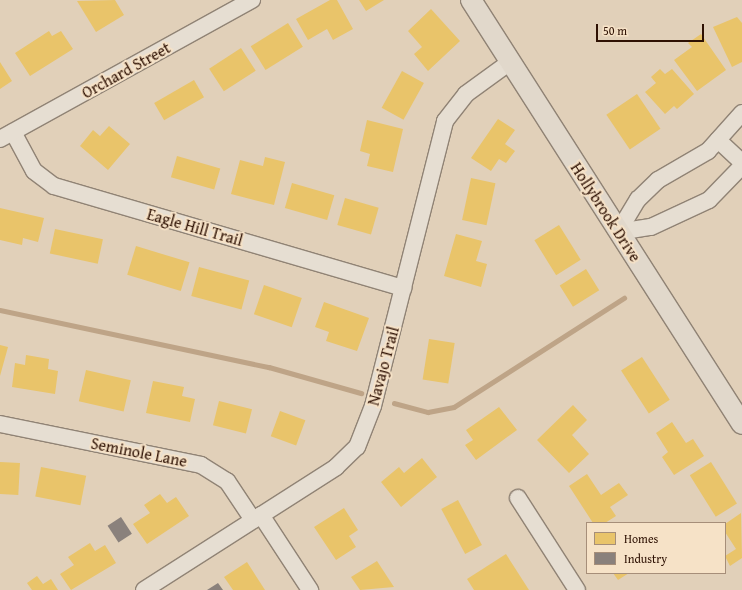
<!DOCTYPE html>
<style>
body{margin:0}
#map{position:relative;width:742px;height:590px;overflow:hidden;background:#e1d0b9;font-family:"Gentium Book Plus",serif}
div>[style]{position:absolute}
.homes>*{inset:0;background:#e9c46a;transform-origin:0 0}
.industry>*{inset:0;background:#8a817c;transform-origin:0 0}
.stream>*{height:4.5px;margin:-2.25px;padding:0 2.25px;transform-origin:2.25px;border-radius:2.25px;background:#bea487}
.roads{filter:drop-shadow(1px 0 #908375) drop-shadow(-1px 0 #908375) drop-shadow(0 1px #908375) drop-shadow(0 -1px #908375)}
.minor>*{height:16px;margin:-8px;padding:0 8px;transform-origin:8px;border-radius:8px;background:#e6ded2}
.major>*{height:20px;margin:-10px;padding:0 10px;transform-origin:10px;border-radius:10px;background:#e1d8cb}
span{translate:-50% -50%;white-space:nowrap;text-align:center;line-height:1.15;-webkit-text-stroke:4px #f6e2c7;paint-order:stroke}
.street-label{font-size:16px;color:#2e1103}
.legend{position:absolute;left:586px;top:522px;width:140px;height:52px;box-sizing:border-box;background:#f6e2c7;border:1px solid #a68e79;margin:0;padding:5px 7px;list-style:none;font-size:12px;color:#2e1103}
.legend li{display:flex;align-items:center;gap:8px;height:20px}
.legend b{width:20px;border:1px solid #a68e79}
.scale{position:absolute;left:596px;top:24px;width:108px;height:18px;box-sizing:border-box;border:2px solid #2e1103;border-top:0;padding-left:5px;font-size:12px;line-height:14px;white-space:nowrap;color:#2e1103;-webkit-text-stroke:3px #f6e2c7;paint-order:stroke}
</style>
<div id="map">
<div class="homes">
<div style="clip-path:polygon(115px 0,124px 15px,96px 32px,77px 1px)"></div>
<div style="clip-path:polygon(330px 0,337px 0,353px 29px,333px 40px,327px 29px,308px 40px,296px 19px)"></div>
<div style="clip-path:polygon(359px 0,384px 0,366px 11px)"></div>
<div style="clip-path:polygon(431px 9px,460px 41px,428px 71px,414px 54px,422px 47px,408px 31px)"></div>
<div style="clip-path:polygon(737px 17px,742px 23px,742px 62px,732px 67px,713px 27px)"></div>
<div style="left:288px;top:23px;width:28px;height:44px;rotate:58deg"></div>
<div style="clip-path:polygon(49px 31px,52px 36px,61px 31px,73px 49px,30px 76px,15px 53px)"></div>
<div style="clip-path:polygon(701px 34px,726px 70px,697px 91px,674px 60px,692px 47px,688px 43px)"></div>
<div style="left:241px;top:48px;width:27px;height:38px;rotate:57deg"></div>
<div style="clip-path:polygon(0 62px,12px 81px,0 89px)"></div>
<div style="clip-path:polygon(660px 69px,665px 74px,672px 69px,694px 94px,677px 109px,674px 106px,665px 114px,645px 92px,656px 83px,651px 77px)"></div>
<div style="left:402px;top:71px;width:25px;height:42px;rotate:29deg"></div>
<div style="left:194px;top:80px;width:20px;height:46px;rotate:60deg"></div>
<div style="left:637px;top:94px;width:42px;height:37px;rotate:56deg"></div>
<div style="clip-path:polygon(498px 119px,515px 130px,505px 144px,515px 151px,506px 163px,499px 159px,491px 171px,471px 158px)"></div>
<div style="clip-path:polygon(367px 120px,403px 129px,393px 172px,367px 166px,370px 154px,360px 151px)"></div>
<div style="clip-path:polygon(109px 126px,130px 144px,108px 170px,80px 146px,93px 130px,100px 136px)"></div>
<div style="left:177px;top:156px;width:45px;height:22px;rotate:16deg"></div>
<div style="clip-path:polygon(265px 157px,285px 162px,274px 205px,231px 194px,240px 160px,263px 166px)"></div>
<div style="left:471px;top:178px;width:25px;height:43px;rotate:12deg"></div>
<div style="left:292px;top:183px;width:44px;height:26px;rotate:16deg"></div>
<div style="left:345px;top:198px;width:35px;height:28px;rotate:16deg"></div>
<div style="clip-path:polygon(0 208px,44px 218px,38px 242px,23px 238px,22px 245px,0 240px)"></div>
<div style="left:559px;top:225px;width:41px;height:29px;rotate:58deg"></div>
<div style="left:55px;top:229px;width:49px;height:25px;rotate:12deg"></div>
<div style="clip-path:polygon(456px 234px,482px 241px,476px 261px,487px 264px,481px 287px,444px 276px)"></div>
<div style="left:136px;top:246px;width:56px;height:30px;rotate:17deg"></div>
<div style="left:199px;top:267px;width:52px;height:30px;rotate:15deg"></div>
<div style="left:586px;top:269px;width:25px;height:31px;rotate:58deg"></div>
<div style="left:264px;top:285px;width:40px;height:31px;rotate:19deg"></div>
<div style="clip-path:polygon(324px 302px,369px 318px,357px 351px,326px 341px,329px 332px,315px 327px)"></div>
<div style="left:429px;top:339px;width:26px;height:41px;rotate:9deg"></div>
<div style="clip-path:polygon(0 345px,8px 347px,0 376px)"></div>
<div style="clip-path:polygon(26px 355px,49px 359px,48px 369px,58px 371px,55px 394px,12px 387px,15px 363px,25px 365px)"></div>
<div style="left:642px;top:357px;width:51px;height:25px;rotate:57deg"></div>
<div style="left:86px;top:370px;width:46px;height:32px;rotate:13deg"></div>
<div style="clip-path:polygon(153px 381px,184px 387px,182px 396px,195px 399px,190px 422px,146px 413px)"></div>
<div style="left:219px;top:401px;width:34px;height:25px;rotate:14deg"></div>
<div style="clip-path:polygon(573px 405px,587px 420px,572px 435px,589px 454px,569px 473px,537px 440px)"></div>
<div style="clip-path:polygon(499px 407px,517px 430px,476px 460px,465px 445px,473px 440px,466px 430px)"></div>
<div style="left:280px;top:411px;width:27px;height:27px;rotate:20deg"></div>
<div style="clip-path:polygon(672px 422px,686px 443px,693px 439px,704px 456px,674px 475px,662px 457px,668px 452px,656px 433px)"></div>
<div style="clip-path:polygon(422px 458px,437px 477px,401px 507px,381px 482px,399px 467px,404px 473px)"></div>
<div style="left:0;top:462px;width:20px;height:32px;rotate:3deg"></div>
<div style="left:711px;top:462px;width:49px;height:25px;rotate:58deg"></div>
<div style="left:41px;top:467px;width:46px;height:30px;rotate:11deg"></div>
<div style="clip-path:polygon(587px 474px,601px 495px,619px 483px,628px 495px,610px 507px,616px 516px,605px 523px,593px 523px,569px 486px)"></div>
<div style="clip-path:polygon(160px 494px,167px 503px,176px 497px,189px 516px,147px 544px,133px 524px,150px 513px,144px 505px)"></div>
<div style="left:458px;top:500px;width:51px;height:19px;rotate:62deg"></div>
<div style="clip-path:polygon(344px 508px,358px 530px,349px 536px,356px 547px,336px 560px,314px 527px)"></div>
<div style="clip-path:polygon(741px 513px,742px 558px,730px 566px,725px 556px,736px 549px,725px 532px,725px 524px)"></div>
<div style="clip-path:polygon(90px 543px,95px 551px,105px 545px,116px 563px,71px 590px,60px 574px,74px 565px,68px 557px)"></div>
<div style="clip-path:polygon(506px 554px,529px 590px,474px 590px,467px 579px)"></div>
<div style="clip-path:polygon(377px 561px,394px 587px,360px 590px,351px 577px)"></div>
<div style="clip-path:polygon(247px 562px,265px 590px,233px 590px,224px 577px)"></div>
<div style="clip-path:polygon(613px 573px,629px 573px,618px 580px)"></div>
<div style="clip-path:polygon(37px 576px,43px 584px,51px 579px,58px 590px,32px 590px,27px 583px)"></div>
</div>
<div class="industry">
<div style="left:121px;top:517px;width:20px;height:16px;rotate:57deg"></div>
<div style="clip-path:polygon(218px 583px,223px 590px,207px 590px)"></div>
</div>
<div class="stream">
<div style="left:0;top:310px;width:275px;rotate:12deg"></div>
<div style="left:269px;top:367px;width:96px;rotate:15.8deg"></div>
<div style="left:394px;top:403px;width:35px;rotate:15deg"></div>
<div style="left:428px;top:412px;width:26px;rotate:-11deg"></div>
<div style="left:454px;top:407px;width:202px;rotate:-32.7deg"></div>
</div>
<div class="roads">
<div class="minor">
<div style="left:742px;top:113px;width:51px;rotate:131.8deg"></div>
<div style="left:708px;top:151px;width:58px;rotate:149.9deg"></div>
<div style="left:658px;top:180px;width:28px;rotate:136deg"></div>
<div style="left:638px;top:199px;width:39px;rotate:121deg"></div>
<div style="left:618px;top:232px;width:33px;rotate:-9deg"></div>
<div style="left:651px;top:227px;width:64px;rotate:-25deg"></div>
<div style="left:709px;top:200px;width:47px;rotate:-45.9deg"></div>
<div style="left:13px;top:132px;width:44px;rotate:61.7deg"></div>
<div style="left:34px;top:171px;width:25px;rotate:37deg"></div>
<div style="left:54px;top:186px;width:364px;rotate:16.3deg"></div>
<div style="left:0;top:139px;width:288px;rotate:-28.9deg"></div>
<div style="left:718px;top:140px;width:33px;rotate:43deg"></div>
<div style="left:0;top:424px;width:205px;rotate:11.5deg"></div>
<div style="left:201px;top:465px;width:31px;rotate:32deg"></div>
<div style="left:227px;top:481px;width:47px;rotate:56.3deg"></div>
<div style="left:518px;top:498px;width:109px;rotate:57.3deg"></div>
<div style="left:261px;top:515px;width:90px;rotate:56.8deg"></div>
<div style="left:144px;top:590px;width:228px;rotate:-32.6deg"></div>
<div style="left:336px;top:467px;width:29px;rotate:-44deg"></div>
<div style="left:357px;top:447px;width:44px;rotate:-68.7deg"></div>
<div style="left:373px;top:406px;width:294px;rotate:-75.8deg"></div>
<div style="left:445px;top:121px;width:34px;rotate:-52deg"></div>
<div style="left:466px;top:94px;width:54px;rotate:-36deg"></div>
</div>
<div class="major">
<div style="left:471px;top:0;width:503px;rotate:57.42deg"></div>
</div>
</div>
<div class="street-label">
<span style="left:126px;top:70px;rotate:-29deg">Orchard Street</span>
<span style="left:606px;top:212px;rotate:57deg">Hollybrook Drive</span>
<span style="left:195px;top:227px;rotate:16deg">Eagle Hill Trail</span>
<span style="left:383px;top:366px;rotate:-75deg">Navajo Trail</span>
<span style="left:139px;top:452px;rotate:11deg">Seminole Lane</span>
</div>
<ul class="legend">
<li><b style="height:11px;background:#e9c46a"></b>Homes</li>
<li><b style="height:11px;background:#8a817c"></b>Industry</li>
</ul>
<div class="scale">50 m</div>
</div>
